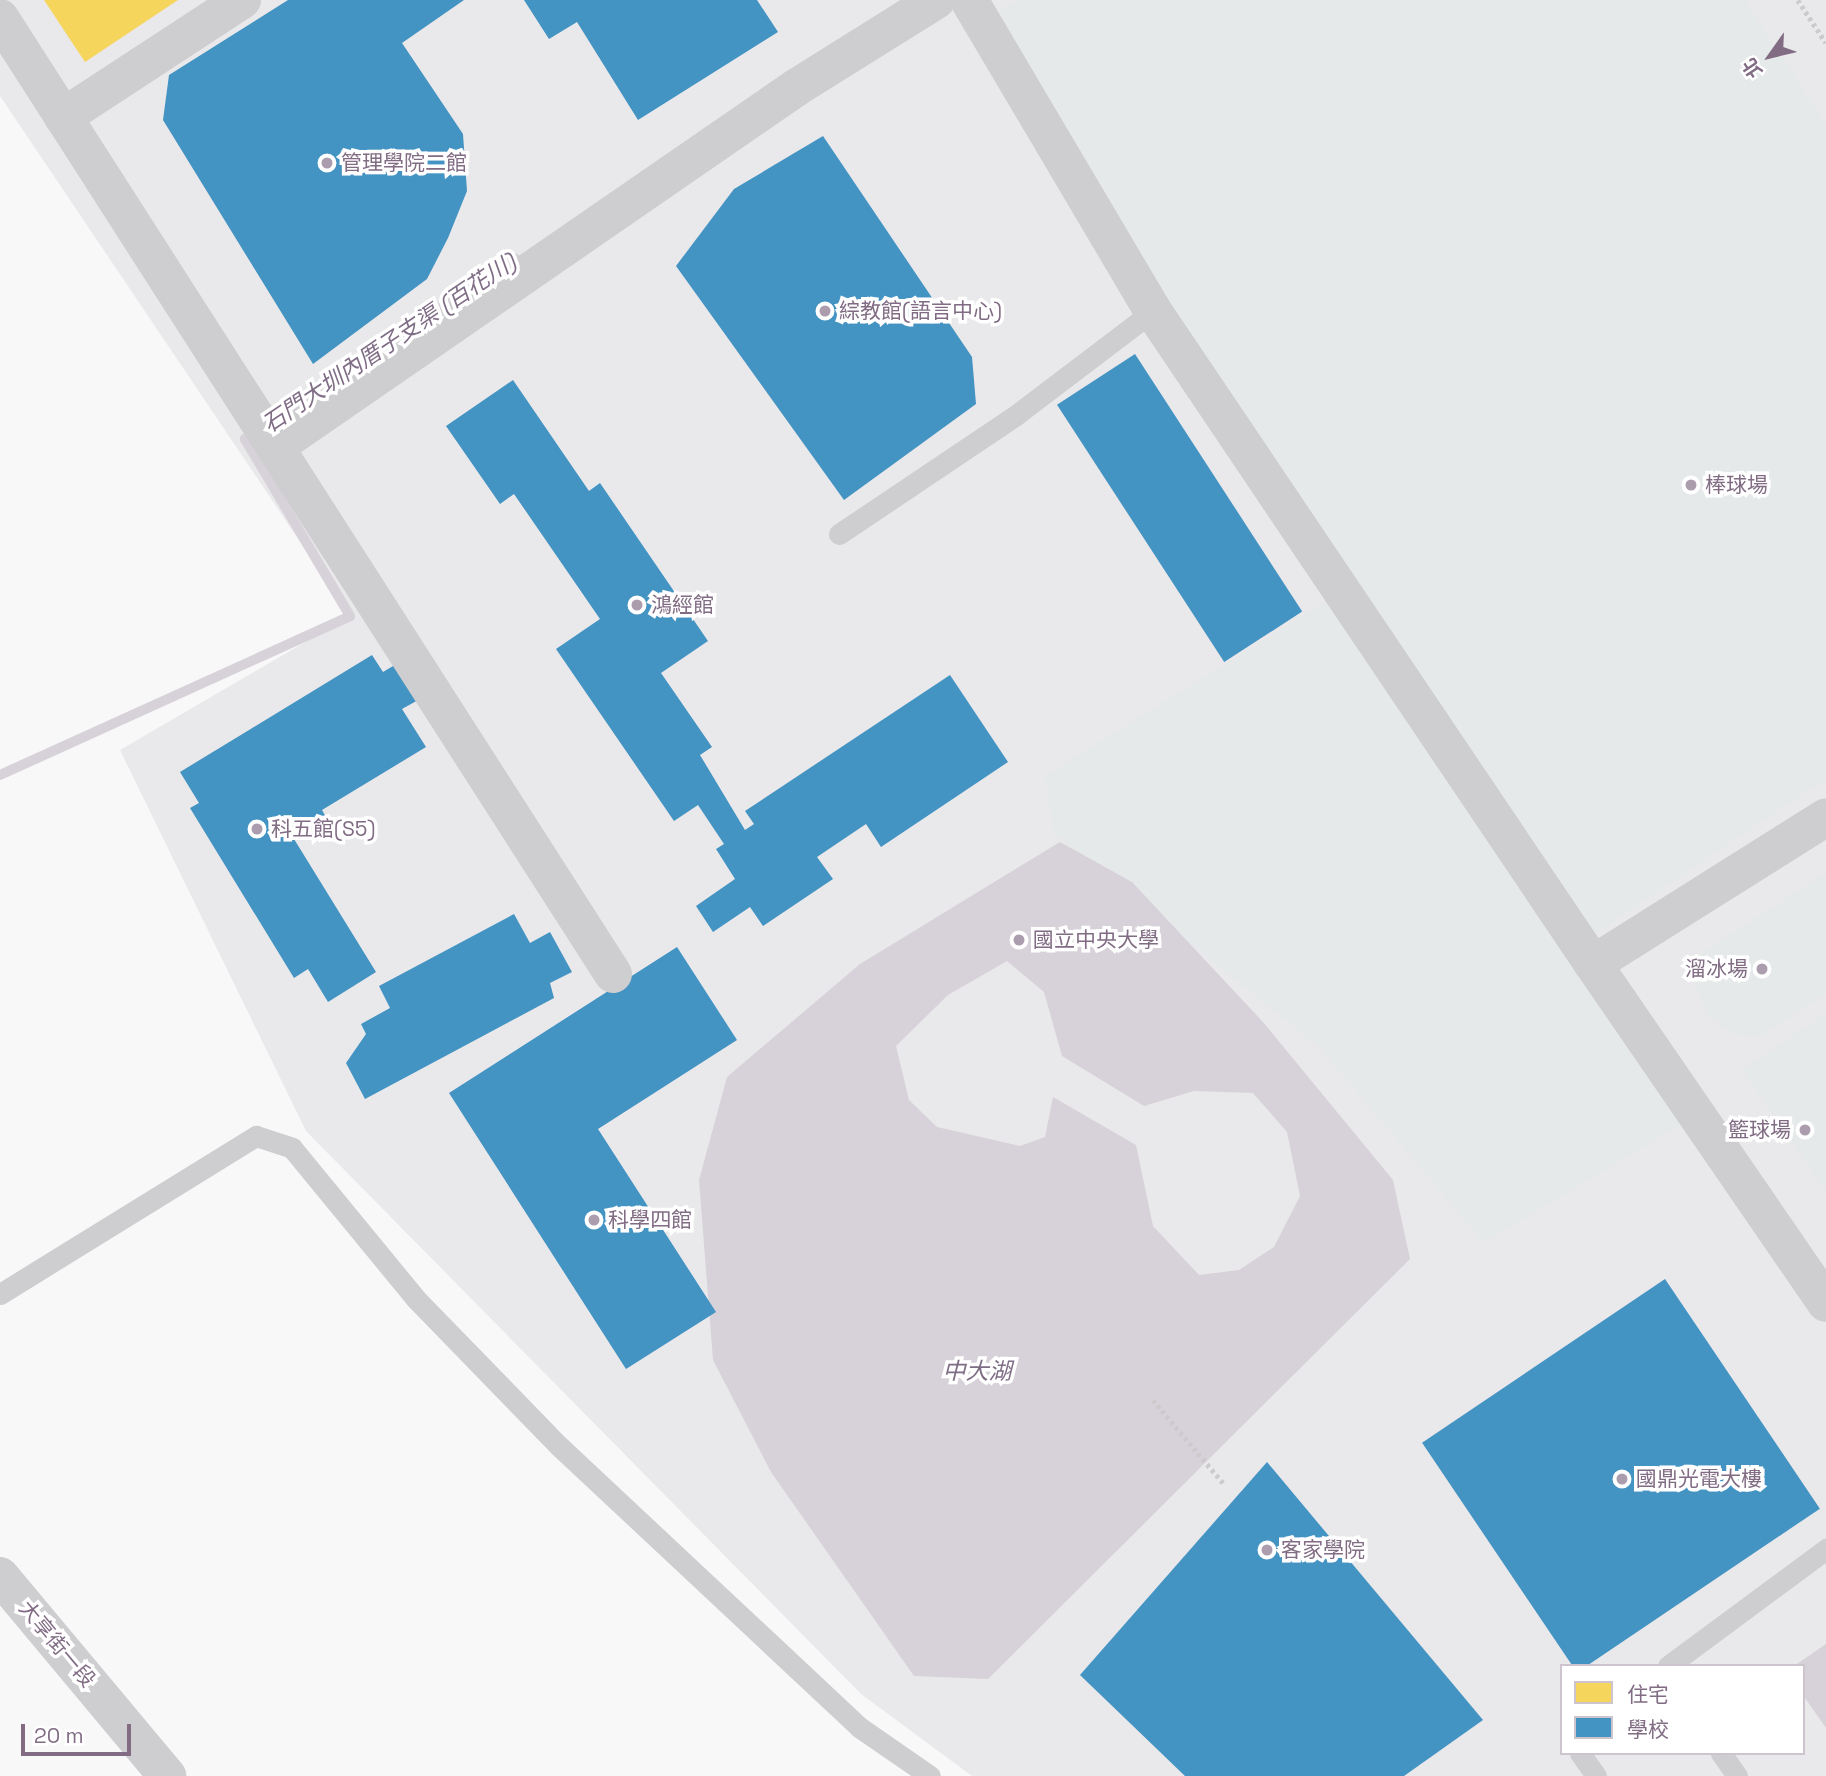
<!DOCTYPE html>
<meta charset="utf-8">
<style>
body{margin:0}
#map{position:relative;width:1826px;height:1776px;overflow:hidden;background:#f8f8f8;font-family:"Space Grotesk","Noto Sans TC",sans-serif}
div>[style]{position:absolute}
.built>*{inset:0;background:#e9e8ea}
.green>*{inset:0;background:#e6e9e9}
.water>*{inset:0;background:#d7d2d9}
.homes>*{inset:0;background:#f6d55c}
.schools>*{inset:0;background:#4393c3;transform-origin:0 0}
.stream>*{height:10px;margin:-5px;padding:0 5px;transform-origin:5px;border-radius:5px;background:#d7d2d9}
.path>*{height:4.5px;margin-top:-2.25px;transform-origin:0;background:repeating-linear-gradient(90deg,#cccacc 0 3.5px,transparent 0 7px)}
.lane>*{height:21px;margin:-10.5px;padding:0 10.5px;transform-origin:10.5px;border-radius:10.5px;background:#cecdcf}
.street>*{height:38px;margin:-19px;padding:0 19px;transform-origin:19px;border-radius:19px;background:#cecdcf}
.dots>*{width:19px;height:19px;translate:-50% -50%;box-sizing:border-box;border:4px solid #fff;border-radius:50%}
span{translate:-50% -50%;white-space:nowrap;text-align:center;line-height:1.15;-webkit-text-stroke:7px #fff;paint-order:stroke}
.poi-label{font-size:21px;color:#816c84}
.left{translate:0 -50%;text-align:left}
.right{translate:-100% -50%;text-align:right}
.street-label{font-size:21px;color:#816c84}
.water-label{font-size:23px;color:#7f6d86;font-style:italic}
.legend{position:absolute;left:1560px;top:1664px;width:245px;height:91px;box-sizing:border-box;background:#fff;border:2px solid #cdc4ce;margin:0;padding:9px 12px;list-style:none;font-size:21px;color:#816c84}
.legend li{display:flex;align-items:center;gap:14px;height:35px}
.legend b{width:35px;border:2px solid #cdc4ce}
.north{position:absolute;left:1735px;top:21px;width:70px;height:70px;-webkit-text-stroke:5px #fff;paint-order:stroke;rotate:236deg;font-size:19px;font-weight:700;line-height:28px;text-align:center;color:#816c84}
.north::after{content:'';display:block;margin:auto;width:24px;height:32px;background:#816c84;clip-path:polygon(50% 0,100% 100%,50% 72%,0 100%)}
.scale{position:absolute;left:21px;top:1724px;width:110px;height:32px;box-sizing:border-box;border:4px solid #816c84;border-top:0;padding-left:9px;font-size:21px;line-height:24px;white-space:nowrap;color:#816c84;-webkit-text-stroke:5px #fff;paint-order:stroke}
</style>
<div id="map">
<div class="built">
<div style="clip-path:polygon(evenodd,0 0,1826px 0,1826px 1776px,972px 1776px,861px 1694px,306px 1131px,120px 750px,350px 616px,0 96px,0 0,1562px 1666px,1803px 1666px,1803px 1753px,1562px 1753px,1562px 1666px)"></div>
</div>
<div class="green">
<div style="clip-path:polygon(1017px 0,1745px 0,1826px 124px,1826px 779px,1585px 940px,977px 26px)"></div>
<div style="clip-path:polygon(1342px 591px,1697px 1115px,1484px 1243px,1320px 1048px,1054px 833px,1045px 776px)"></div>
<div style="clip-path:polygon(1826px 873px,1826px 994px,1759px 1037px,1731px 1034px,1705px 1011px,1695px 985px,1700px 954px)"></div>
<div style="clip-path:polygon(1826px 1013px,1826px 1191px,1742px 1070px)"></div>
</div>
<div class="water">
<div style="clip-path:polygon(evenodd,1060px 842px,1132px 882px,1263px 1022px,1393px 1180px,1410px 1259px,988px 1679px,914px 1676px,771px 1472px,713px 1360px,699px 1180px,727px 1077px,860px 964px,1060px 842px,1007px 961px,1044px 992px,1062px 1056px,1144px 1106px,1194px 1091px,1253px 1093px,1287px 1132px,1300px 1196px,1274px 1247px,1239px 1270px,1199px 1275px,1153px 1226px,1136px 1145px,1053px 1097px,1045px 1137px,1020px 1146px,937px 1127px,909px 1100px,896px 1046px,948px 995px,1007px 961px)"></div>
<div style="clip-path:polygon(1826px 1644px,1826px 1728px,1803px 1695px,1803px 1666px,1794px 1666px)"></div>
</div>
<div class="homes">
<div style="clip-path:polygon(44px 0,178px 0,85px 62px)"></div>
</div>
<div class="schools">
<div style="clip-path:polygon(288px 0,464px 0,402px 43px,463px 134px,467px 191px,448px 238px,427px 279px,313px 364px,163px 120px,169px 75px)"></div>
<div style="clip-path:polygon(524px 0,757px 0,778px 32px,638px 120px,577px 22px,549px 39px)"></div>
<div style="clip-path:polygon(823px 136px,972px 357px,976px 404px,844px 500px,676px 266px,734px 189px)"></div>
<div style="left:1135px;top:354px;width:307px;height:93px;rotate:57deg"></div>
<div style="clip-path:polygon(513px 380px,589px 491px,600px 483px,708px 641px,661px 673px,712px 747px,700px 755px,745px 830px,754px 824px,745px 811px,950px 675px,1008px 762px,881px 847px,866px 824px,817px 857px,833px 879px,763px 926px,750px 907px,713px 932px,696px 906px,735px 879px,716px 849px,724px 844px,698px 805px,674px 821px,556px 649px,600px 619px,514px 494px,500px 504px,446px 426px)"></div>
<div style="clip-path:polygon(372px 655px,383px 672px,398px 663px,420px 699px,402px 709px,426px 747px,322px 810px,327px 819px,294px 839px,376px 972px,328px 1002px,308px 969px,294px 978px,190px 808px,199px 803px,180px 772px)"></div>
<div style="clip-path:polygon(514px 914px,530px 943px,550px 932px,572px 972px,550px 983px,554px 998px,365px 1099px,346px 1063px,366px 1034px,361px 1024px,390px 1008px,379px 986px)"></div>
<div style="clip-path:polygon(677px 947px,737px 1040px,598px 1129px,716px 1312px,626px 1369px,449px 1093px)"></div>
<div style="left:1665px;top:1279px;width:277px;height:293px;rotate:56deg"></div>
<div style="clip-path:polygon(1267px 1462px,1483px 1720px,1404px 1776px,1185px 1776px,1080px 1675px)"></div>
</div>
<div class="stream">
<div style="left:0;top:775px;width:384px;rotate:-24.4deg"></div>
<div style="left:350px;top:616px;width:206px;rotate:-120.7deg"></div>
<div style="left:245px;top:439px;width:325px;rotate:-33.8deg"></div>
</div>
<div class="path">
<div style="left:1798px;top:0;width:51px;rotate:56.9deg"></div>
<div style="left:1153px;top:1400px;width:110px;rotate:49.8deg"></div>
</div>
<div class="lane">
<div style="left:839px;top:534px;width:213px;rotate:-33.9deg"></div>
<div style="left:1016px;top:415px;width:172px;rotate:-37.2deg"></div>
<div style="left:0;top:1294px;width:301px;rotate:-31.7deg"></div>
<div style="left:256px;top:1136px;width:38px;rotate:18deg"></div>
<div style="left:292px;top:1148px;width:195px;rotate:50.6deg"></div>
<div style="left:416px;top:1299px;width:205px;rotate:45.8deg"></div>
<div style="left:559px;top:1446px;width:411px;rotate:43.1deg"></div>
<div style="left:859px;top:1727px;width:86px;rotate:34.6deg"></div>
<div style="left:1668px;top:1666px;width:197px;rotate:-36.5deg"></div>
<div style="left:1580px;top:1753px;width:28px;rotate:55deg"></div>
<div style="left:1721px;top:1753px;width:28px;rotate:55deg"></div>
</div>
<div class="street">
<div style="left:969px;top:0;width:361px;rotate:59.4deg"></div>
<div style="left:1153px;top:311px;width:787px;rotate:56.03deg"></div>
<div style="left:1593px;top:964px;width:275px;rotate:-32.2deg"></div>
<div style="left:0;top:18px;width:510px;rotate:57.34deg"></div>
<div style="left:63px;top:117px;width:214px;rotate:-33.2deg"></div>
<div style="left:1593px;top:964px;width:411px;rotate:55.5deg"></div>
<div style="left:613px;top:974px;width:626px;rotate:-122.67deg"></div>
<div style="left:275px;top:447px;width:634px;rotate:-34.59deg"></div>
<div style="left:797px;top:87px;width:164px;rotate:-32deg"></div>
<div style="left:0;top:1576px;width:261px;rotate:50.1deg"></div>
</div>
<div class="dots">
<div style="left:327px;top:163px;background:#ab9dad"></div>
<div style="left:825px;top:311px;background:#ab9dad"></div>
<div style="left:1691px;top:485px;background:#ab9dad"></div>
<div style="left:637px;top:605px;background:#ab9dad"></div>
<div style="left:257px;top:829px;background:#ab9dad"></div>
<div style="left:1019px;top:940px;background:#ab9dad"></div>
<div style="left:1762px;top:969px;background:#ab9dad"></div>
<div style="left:1805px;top:1130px;background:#ab9dad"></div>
<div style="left:594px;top:1220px;background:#ab9dad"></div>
<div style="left:1622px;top:1479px;background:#ab9dad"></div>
<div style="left:1267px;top:1550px;background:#ab9dad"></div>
</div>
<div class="poi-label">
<span class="left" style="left:341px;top:163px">管理學院二館</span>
<span class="left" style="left:839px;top:311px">綜教館(語言中心)</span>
<span class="left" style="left:1705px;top:485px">棒球場</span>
<span class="left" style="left:651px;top:605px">鴻經館</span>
<span class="left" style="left:271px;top:829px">科五館(S5)</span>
<span class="left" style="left:1033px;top:940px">國立中央大學</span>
<span class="right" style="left:1748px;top:969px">溜冰場</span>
<span class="right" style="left:1791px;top:1130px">籃球場</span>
<span class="left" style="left:608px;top:1220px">科學四館</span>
<span class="left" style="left:1636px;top:1479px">國鼎光電大樓</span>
<span class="left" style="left:1281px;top:1550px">客家學院</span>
</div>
<div class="street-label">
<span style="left:57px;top:1644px;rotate:50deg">大享街一段</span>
</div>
<div class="water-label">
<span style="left:389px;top:343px;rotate:-34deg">石門大圳內厝子支渠 (百花川)</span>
<span style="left:977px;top:1371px">中大湖</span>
</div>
<ul class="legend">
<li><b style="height:19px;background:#f6d55c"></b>住宅</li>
<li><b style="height:19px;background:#4393c3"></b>學校</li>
</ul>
<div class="north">北</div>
<div class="scale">20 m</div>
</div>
